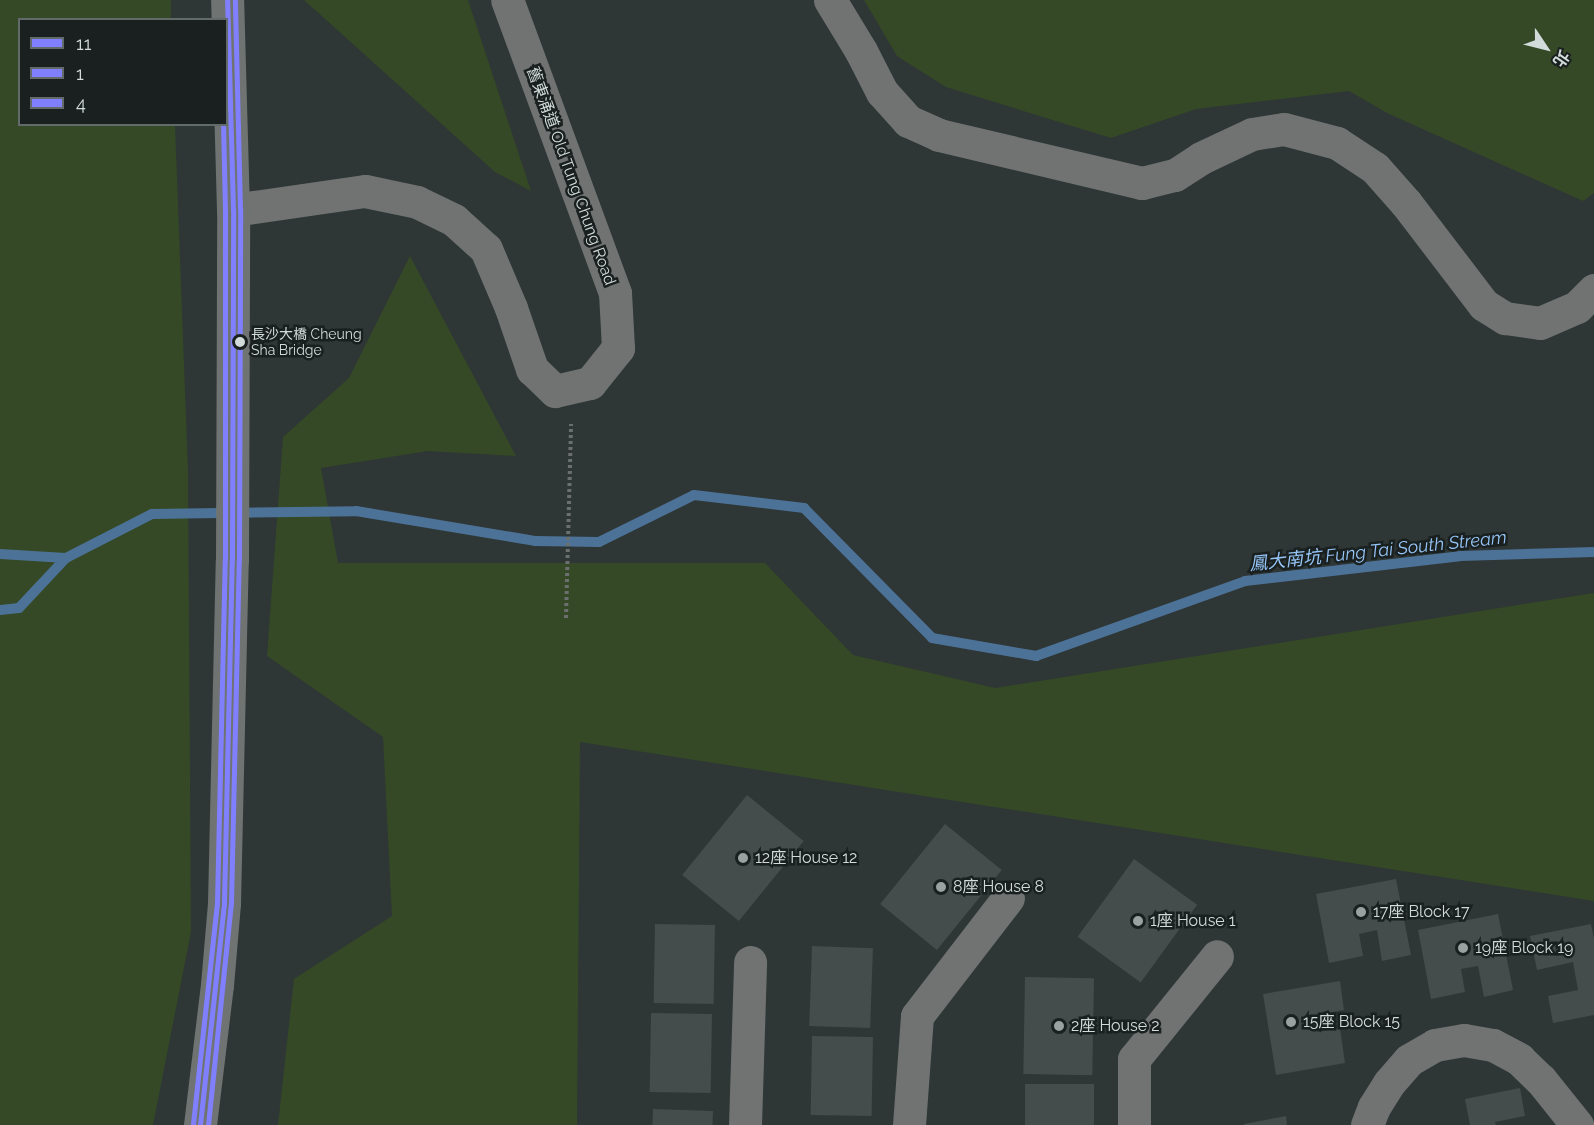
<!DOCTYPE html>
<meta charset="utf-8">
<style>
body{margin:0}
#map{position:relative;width:1594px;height:1125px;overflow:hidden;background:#2e3636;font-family:Raleway,"Noto Sans TC",sans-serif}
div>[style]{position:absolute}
.green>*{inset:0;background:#354926}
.stream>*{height:10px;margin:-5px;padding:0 5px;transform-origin:5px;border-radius:5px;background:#4d7297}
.building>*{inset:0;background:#444c4c;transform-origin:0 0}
.path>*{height:4px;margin-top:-2px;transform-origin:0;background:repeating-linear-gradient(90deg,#6c6f6f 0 3px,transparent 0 6px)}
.minor>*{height:33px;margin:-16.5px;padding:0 16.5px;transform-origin:16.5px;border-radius:16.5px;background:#707372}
.major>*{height:33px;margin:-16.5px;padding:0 16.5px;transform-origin:16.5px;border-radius:16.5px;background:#6f7372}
.bus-1>*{height:4.5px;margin:-2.25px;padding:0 2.25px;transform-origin:2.25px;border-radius:2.25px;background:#8080ff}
.bus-2>*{height:4.5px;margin:-2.25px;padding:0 2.25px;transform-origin:2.25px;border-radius:2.25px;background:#8080ff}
.bus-3>*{height:4.5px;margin:-2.25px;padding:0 2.25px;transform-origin:2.25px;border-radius:2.25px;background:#8080ff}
.dots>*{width:16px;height:16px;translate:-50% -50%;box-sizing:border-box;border:3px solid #19201f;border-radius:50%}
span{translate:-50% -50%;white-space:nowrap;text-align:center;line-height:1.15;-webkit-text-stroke:5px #19201f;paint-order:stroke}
.bus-label{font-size:14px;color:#d2dbda}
.left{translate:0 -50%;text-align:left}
.street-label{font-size:16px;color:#d2dbda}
.poi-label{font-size:16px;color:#d2dbda}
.water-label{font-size:18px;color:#95c4f6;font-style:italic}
.legend{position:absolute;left:18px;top:18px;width:210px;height:108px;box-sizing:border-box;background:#19201f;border:2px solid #636b6a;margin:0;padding:8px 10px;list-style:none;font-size:18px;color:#d2dbda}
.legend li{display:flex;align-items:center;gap:12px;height:30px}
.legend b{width:30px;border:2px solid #636b6a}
.north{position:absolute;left:1516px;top:18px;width:60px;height:60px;-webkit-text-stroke:4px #19201f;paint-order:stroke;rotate:125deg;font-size:16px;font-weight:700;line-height:24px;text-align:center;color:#d2dbda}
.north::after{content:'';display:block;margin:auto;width:21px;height:27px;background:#d2dbda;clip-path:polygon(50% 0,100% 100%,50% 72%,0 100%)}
</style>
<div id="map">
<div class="green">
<div style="clip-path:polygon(0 0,171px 0,171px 19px,20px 20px,20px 124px,175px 125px,188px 471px,191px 932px,153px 1125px,0 1125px)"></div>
<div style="clip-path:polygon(304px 0,468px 0,531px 191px,495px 172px)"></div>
<div style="clip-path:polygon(864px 0,1594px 0,1594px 193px,1583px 201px,1387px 113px,1349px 91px,1196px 109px,1111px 138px,946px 87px,897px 56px)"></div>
<div style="clip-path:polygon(410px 256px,516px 456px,428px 451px,321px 468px,338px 563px,765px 563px,853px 655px,995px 688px,1594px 593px,1594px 901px,580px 742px,577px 1125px,278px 1125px,294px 979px,392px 916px,383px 737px,267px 656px,283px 437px,349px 378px)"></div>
</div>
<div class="stream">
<div style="left:0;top:554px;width:66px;rotate:3.5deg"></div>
<div style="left:66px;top:558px;width:97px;rotate:-27.1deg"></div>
<div style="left:152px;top:514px;width:204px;rotate:-0.8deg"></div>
<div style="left:356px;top:511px;width:181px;rotate:9.5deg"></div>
<div style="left:535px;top:541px;width:64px;rotate:0.9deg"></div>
<div style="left:599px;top:542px;width:106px;rotate:-26.3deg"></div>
<div style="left:694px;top:495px;width:111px;rotate:6.7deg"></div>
<div style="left:804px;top:508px;width:182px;rotate:45.4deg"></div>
<div style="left:932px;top:638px;width:106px;rotate:9.8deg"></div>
<div style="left:1036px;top:656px;width:222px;rotate:-19.7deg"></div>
<div style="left:1245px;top:581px;width:216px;rotate:-6.6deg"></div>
<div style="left:1460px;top:556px;width:134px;rotate:-1.7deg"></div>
<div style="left:0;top:610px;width:19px;rotate:-6deg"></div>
<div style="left:19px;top:608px;width:69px;rotate:-46.8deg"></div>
</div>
<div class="building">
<div style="left:747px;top:795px;width:73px;height:103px;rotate:39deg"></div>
<div style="left:945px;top:824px;width:73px;height:103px;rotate:39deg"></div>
<div style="left:1134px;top:859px;width:78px;height:96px;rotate:36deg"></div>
<div style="clip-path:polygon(1396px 879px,1411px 955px,1382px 961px,1377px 930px,1359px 934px,1363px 956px,1329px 963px,1316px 894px)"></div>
<div style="clip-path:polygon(1498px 914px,1513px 990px,1484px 997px,1478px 966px,1461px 969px,1465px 992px,1431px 999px,1418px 930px)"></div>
<div style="left:655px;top:924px;width:60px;height:79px;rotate:1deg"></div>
<div style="clip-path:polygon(1591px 924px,1594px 939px,1594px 1015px,1553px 1023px,1548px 996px,1578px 990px,1573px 962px,1537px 970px,1530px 936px)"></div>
<div style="left:812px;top:946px;width:61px;height:80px;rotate:2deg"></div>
<div style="left:1025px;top:977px;width:69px;height:97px;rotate:1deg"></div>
<div style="clip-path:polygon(1340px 981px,1344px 1010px,1314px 1015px,1317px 1032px,1340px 1028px,1345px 1063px,1276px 1075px,1263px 994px)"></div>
<div style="left:651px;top:1013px;width:61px;height:79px;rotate:1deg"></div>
<div style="left:812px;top:1036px;width:61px;height:79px;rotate:1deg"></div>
<div style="left:1025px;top:1084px;width:69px;height:41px"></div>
<div style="clip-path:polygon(1520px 1088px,1525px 1116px,1495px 1122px,1496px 1125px,1470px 1125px,1465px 1099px)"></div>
<div style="left:653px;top:1109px;width:60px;height:16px;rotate:2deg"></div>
<div style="clip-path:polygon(1286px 1116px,1287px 1125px,1244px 1125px,1244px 1124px)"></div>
</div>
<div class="path">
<div style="left:566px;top:618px;width:194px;rotate:-88.5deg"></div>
</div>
<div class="minor">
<div style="left:830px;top:0;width:60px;rotate:58.7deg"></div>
<div style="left:861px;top:51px;width:46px;rotate:62.9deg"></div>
<div style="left:882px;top:92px;width:39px;rotate:48deg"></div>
<div style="left:908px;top:121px;width:34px;rotate:24deg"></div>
<div style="left:939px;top:135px;width:209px;rotate:13.3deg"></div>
<div style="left:1142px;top:183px;width:34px;rotate:-14deg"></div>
<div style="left:1175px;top:175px;width:31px;rotate:-33deg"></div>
<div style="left:1201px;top:158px;width:56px;rotate:-25.2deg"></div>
<div style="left:1252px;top:134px;width:32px;rotate:-9deg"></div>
<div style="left:1284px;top:129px;width:55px;rotate:14.8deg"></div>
<div style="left:1337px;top:143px;width:45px;rotate:33.3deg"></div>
<div style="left:1375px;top:168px;width:47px;rotate:48.5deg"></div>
<div style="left:1406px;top:203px;width:128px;rotate:52.6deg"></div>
<div style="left:1484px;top:305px;width:25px;rotate:32deg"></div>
<div style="left:1505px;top:318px;width:35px;rotate:8deg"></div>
<div style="left:1540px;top:323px;width:40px;rotate:-23.4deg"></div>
<div style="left:1577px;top:307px;width:24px;rotate:-45deg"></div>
<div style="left:233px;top:210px;width:133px;rotate:-8.2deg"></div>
<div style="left:365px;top:191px;width:53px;rotate:11.9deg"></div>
<div style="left:417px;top:202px;width:41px;rotate:25.9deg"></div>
<div style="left:454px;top:220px;width:43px;rotate:42.2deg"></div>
<div style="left:486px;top:249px;width:64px;rotate:67deg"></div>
<div style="left:511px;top:308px;width:65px;rotate:71deg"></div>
<div style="left:532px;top:369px;width:32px;rotate:44deg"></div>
<div style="left:555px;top:391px;width:36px;rotate:-13deg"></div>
<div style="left:590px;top:383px;width:45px;rotate:-51.3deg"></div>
<div style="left:618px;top:348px;width:55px;rotate:-93.1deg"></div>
<div style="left:615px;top:293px;width:312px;rotate:-110.2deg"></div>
<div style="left:745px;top:1125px;width:163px;rotate:-88.2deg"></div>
<div style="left:909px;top:1125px;width:109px;rotate:-85.8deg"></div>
<div style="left:917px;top:1016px;width:149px;rotate:-52.4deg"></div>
<div style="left:1134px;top:1125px;width:66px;rotate:-90deg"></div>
<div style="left:1134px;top:1059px;width:132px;rotate:-51.1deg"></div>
<div style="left:1367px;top:1125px;width:19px;rotate:-69deg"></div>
<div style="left:1374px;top:1107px;width:28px;rotate:-58deg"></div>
<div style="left:1389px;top:1083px;width:30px;rotate:-49deg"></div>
<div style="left:1409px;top:1060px;width:30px;rotate:-30deg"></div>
<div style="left:1435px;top:1045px;width:29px;rotate:-10deg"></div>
<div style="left:1464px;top:1040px;width:29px;rotate:10deg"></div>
<div style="left:1493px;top:1045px;width:30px;rotate:28deg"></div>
<div style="left:1519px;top:1059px;width:30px;rotate:44deg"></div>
<div style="left:1541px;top:1080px;width:58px;rotate:51.3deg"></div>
</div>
<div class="major">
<div style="left:200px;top:1125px;width:141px;rotate:-83.1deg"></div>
<div style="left:217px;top:985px;width:82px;rotate:-85.1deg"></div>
<div style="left:224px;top:903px;width:343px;rotate:-88.7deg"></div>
<div style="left:232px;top:560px;width:350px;rotate:-89.8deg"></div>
<div style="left:233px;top:210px;width:210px;rotate:-91.6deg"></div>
</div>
<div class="bus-1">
<div style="left:200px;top:1125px;width:223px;rotate:-83.8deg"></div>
<div style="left:224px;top:903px;width:343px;rotate:-88.7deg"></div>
<div style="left:232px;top:560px;width:350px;rotate:-89.8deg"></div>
<div style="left:233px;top:210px;width:210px;rotate:-91.6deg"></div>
</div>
<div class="bus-2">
<div style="left:208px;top:1125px;width:223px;rotate:-84.1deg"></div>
<div style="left:231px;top:903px;width:343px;rotate:-88.7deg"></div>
<div style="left:239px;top:560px;width:350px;rotate:-89.8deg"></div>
<div style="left:240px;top:210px;width:210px;rotate:-91.4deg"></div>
</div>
<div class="bus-3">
<div style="left:193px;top:1124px;width:222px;rotate:-83.8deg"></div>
<div style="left:217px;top:903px;width:343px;rotate:-88.7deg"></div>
<div style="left:225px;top:560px;width:350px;rotate:-90deg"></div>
<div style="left:225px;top:210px;width:86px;rotate:-91.3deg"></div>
</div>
<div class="dots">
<div style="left:240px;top:342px;background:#d2dbda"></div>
<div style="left:743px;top:858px;background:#99a1a1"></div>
<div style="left:941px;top:887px;background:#99a1a1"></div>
<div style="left:1361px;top:912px;background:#99a1a1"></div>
<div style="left:1138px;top:921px;background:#99a1a1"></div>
<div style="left:1463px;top:948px;background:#99a1a1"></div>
<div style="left:1291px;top:1022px;background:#99a1a1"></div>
<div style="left:1059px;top:1026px;background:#99a1a1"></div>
</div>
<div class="bus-label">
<span class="left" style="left:251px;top:342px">長沙大橋 Cheung<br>Sha Bridge</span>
</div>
<div class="street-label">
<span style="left:571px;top:176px;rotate:70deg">舊東涌道 Old Tung Chung Road</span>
</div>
<div class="poi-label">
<span class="left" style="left:755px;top:858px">12座 House 12</span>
<span class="left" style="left:953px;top:887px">8座 House 8</span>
<span class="left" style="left:1373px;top:912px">17座 Block 17</span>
<span class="left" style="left:1150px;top:921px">1座 House 1</span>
<span class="left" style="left:1475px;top:948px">19座 Block 19</span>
<span class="left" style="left:1303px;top:1022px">15座 Block 15</span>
<span class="left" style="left:1071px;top:1026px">2座 House 2</span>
</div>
<div class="water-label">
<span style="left:1378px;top:551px;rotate:-6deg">鳳大南坑 Fung Tai South Stream</span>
</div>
<ul class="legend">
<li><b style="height:8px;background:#8080ff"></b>11</li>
<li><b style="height:8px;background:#8080ff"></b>1</li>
<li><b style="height:8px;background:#8080ff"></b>4</li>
</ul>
<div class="north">北</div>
</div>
